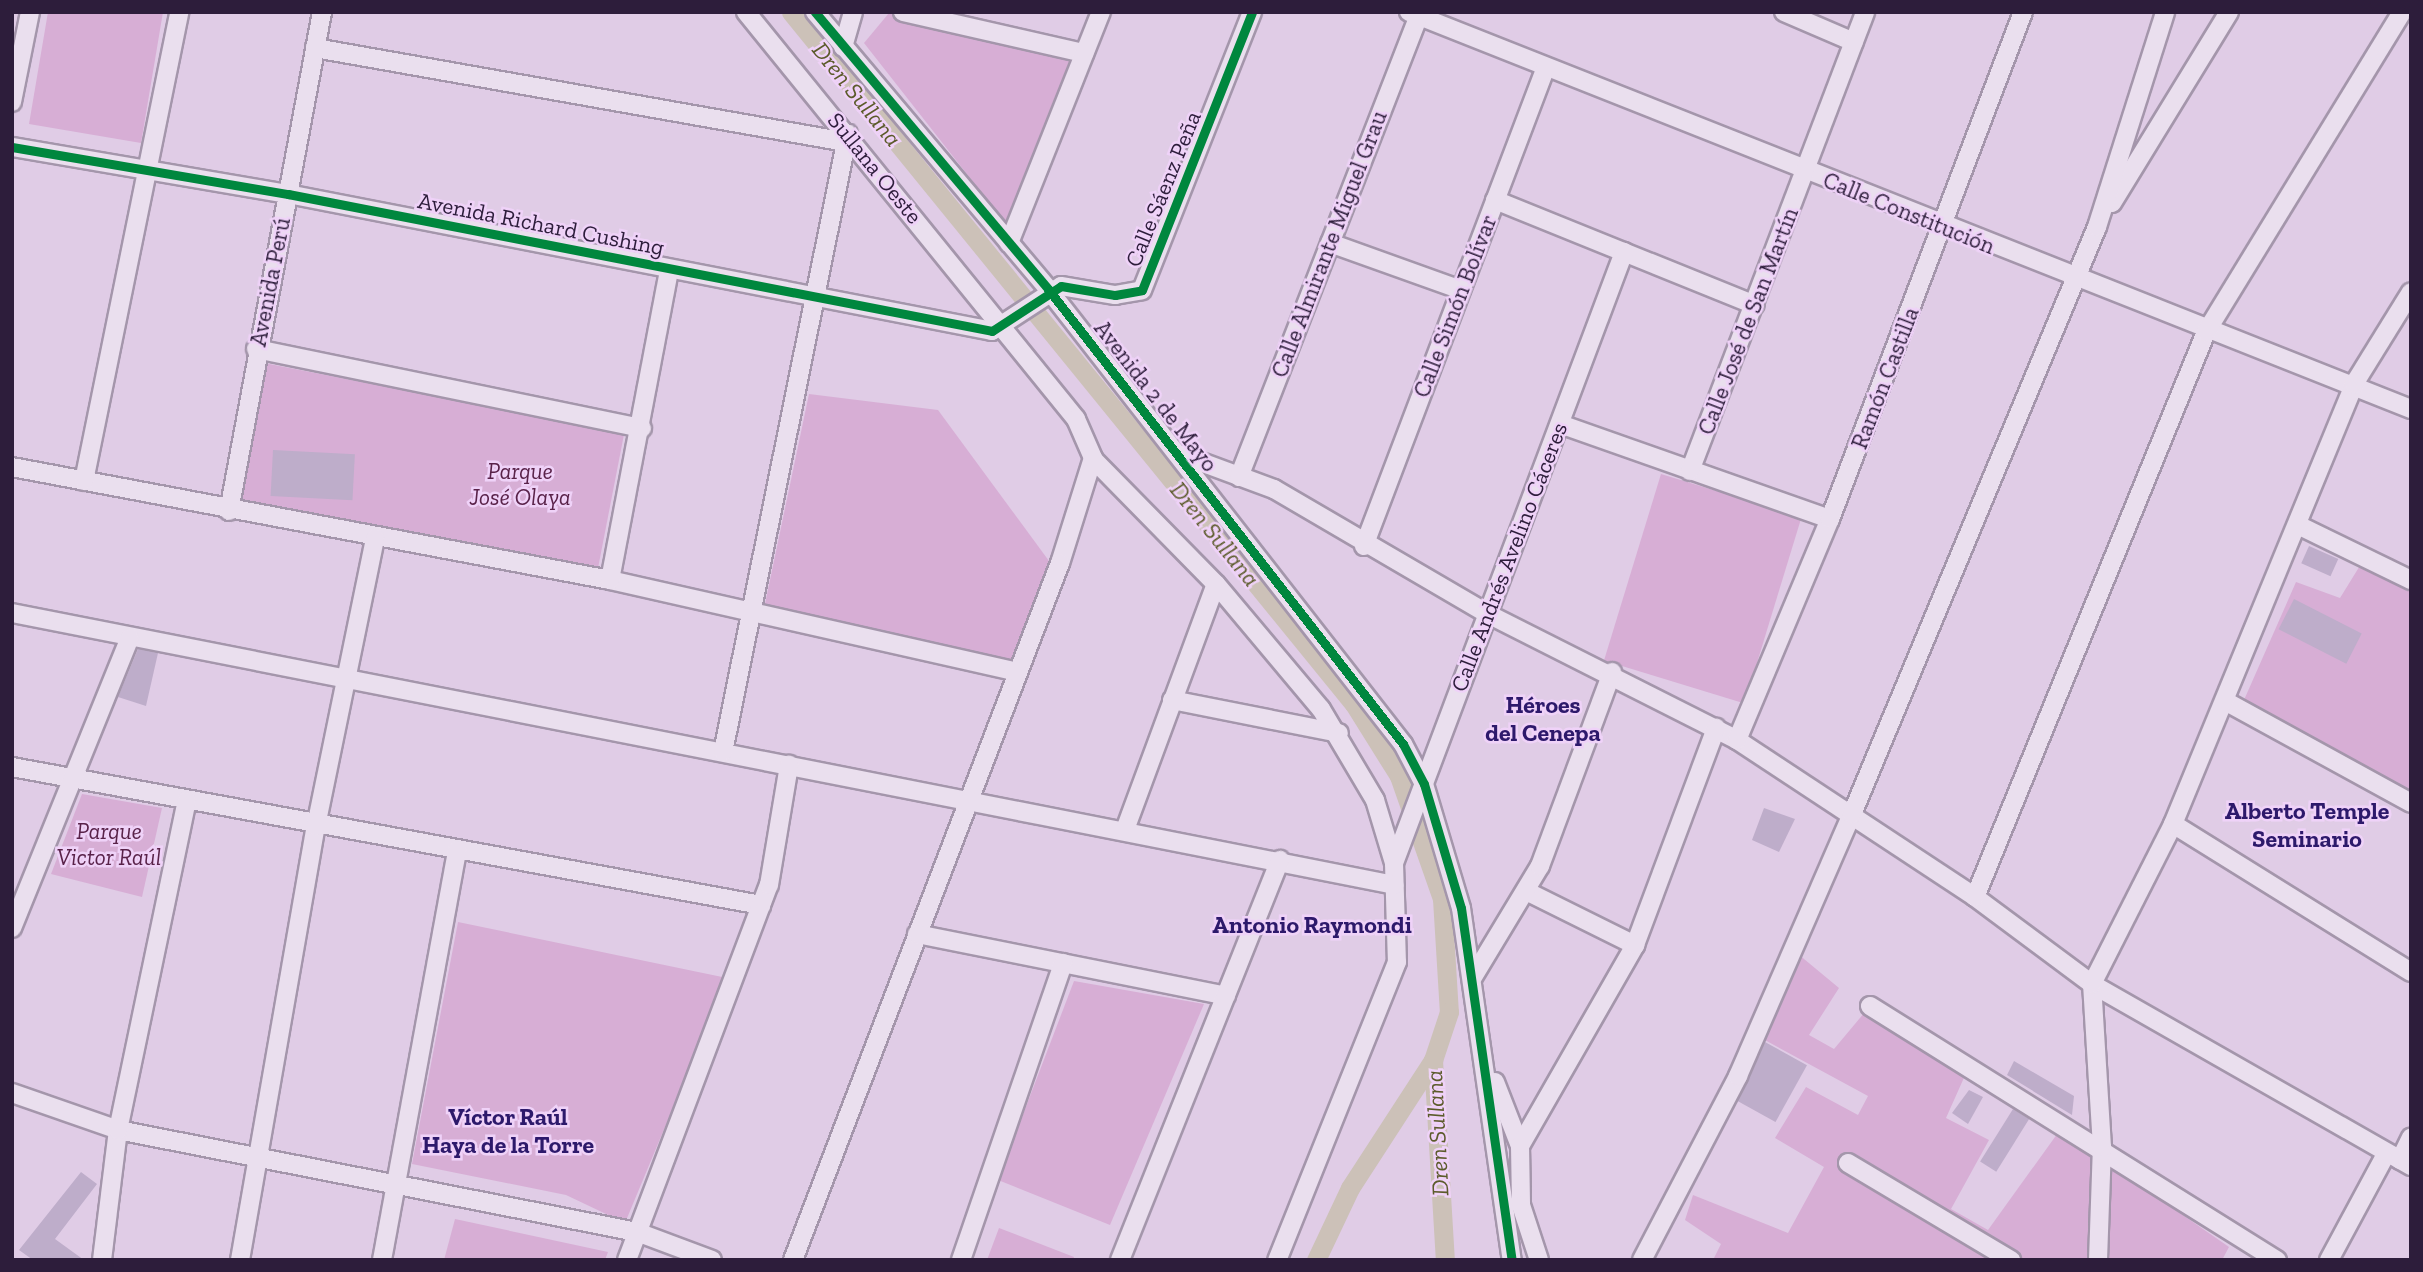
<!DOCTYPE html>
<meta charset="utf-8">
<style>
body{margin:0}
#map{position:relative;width:2423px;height:1272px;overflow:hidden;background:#e0cce6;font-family:"Zilla Slab",serif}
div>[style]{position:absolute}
.green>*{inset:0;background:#d7aed5;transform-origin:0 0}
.canal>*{height:19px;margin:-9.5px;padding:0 9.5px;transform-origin:9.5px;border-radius:9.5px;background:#ccc1b8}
.building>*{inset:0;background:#beadca;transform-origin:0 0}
.roads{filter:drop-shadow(2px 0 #a496ab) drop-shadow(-2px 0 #a496ab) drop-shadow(0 2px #a496ab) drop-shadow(0 -2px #a496ab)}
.minor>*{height:18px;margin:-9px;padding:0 9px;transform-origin:9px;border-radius:9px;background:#eadfee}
.cycleway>*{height:9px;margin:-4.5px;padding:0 4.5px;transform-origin:4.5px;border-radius:4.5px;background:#00873e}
span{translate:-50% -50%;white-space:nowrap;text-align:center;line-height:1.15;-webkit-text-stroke:5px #efd2f8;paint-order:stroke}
.street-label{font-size:23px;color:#2d1d3b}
.park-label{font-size:23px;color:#592249;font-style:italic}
.water-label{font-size:24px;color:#5c5b2b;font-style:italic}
.neighbourhood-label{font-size:24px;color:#2d196b;font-weight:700}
.frame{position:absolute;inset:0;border:14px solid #2d1d3b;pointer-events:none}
</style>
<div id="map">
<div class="green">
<div style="clip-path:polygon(48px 12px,163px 12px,141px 143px,29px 124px)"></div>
<div style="clip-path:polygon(889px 13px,1074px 58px,1010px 229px,864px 43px)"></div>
<div style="left:264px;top:363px;width:367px;height:142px;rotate:11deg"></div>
<div style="clip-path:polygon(809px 394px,938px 410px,1049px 561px,1008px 671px,765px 604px)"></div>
<div style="left:1661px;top:474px;width:147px;height:195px;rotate:17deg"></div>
<div style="clip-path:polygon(2361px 564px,2411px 588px,2411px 795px,2244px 700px,2296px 582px,2340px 598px)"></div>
<div style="clip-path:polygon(82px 794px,162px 808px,142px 897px,51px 874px)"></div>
<div style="clip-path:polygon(458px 922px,727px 978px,625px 1223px,566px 1195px,412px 1164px)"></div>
<div style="clip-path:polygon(1798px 954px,1839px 988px,1809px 1035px,1834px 1049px,1870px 1006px,1967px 1071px,1946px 1118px,1989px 1140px,1951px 1209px,1988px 1230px,2060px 1130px,2229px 1247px,2222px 1260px,1713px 1260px,1721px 1244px,1685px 1220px,1693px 1195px,1788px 1233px,1824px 1167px,1775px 1138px,1806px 1087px,1858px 1115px,1868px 1096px,1763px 1039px)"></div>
<div style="clip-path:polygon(1074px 981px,1204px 1004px,1110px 1225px,998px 1180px)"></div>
<div style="clip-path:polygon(455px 1219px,608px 1252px,605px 1260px,444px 1260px)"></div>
<div style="clip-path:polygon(999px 1228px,1074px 1257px,1073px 1260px,987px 1260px)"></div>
</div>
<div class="canal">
<div style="left:791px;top:12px;width:892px;rotate:50.87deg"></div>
<div style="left:1354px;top:704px;width:85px;rotate:58deg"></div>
<div style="left:1399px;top:776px;width:130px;rotate:70.7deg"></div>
<div style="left:1442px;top:899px;width:113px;rotate:86.5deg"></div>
<div style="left:1449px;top:1012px;width:51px;rotate:108.4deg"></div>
<div style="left:1433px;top:1060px;width:200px;rotate:86.6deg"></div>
<div style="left:1316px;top:1260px;width:80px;rotate:-64.7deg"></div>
<div style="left:1350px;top:1188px;width:153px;rotate:-57deg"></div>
</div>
<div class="building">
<div style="left:273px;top:450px;width:82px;height:46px;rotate:3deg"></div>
<div style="left:2309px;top:546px;width:32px;height:19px;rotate:24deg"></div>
<div style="left:2294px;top:599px;width:76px;height:34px;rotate:27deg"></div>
<div style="clip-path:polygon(138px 649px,158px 653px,146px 706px,118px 697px)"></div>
<div style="clip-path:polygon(1764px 808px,1795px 819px,1779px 852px,1752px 840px)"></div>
<div style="left:1765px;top:1042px;width:48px;height:65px;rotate:29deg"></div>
<div style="clip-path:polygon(2014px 1061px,2074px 1096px,2072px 1115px,2007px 1075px)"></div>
<div style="clip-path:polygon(1969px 1090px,1983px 1097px,1968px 1124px,1952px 1113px)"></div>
<div style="left:2013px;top:1109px;width:19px;height:62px;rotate:32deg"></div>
<div style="clip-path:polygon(81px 1172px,97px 1184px,55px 1239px,84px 1260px,33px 1260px,19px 1250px)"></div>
</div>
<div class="roads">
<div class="minor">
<div style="left:746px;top:12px;width:524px;rotate:50.96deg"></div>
<div style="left:1076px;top:419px;width:43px;rotate:66.4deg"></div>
<div style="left:1093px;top:458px;width:110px;rotate:107.4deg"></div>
<div style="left:1060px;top:563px;width:746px;rotate:110.96deg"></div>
<div style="left:815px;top:12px;width:362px;rotate:49.9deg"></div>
<div style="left:1048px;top:289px;width:577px;rotate:52.04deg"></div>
<div style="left:1403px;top:744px;width:45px;rotate:62.3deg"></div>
<div style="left:1424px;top:784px;width:129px;rotate:73.4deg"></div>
<div style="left:1461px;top:908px;width:356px;rotate:81.8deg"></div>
<div style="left:903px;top:12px;width:186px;rotate:12.8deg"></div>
<div style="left:1409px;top:12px;width:1078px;rotate:21.61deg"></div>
<div style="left:1784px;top:12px;width:76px;rotate:23.2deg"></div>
<div style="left:843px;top:47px;width:36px;rotate:-74deg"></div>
<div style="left:315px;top:48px;width:539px;rotate:10.04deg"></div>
<div style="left:12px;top:102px;width:92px;rotate:-78.7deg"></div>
<div style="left:12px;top:147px;width:280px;rotate:9.7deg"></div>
<div style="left:288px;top:194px;width:717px;rotate:11.01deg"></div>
<div style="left:992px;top:331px;width:82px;rotate:-33.1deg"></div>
<div style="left:1061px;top:286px;width:55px;rotate:9.5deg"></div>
<div style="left:1115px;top:295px;width:27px;rotate:-10deg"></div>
<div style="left:1142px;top:290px;width:299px;rotate:-68.4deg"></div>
<div style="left:1495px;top:200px;width:280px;rotate:22deg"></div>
<div style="left:2112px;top:203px;width:224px;rotate:-58.5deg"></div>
<div style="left:1009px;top:243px;width:249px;rotate:-68.3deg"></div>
<div style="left:1330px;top:243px;width:139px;rotate:19.7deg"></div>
<div style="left:256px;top:349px;width:394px;rotate:11.6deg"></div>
<div style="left:1560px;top:424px;width:286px;rotate:19.4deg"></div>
<div style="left:1182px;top:455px;width:98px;rotate:20.3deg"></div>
<div style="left:1274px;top:489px;width:248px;rotate:30.3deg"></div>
<div style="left:1488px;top:614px;width:279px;rotate:26.8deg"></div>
<div style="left:1737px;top:740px;width:285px;rotate:33.4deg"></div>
<div style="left:1975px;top:897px;width:146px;rotate:36.6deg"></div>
<div style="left:2092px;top:984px;width:367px;rotate:29.7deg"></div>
<div style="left:1093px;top:459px;width:175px;rotate:45.5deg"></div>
<div style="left:1216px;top:584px;width:163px;rotate:50deg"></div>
<div style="left:1321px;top:709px;width:106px;rotate:59.3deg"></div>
<div style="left:1375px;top:800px;width:66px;rotate:73.2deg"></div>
<div style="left:1394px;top:863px;width:99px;rotate:88.3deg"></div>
<div style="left:1397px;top:962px;width:321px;rotate:111.9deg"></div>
<div style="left:12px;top:467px;width:609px;rotate:10.7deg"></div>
<div style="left:610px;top:580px;width:418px;rotate:12.7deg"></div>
<div style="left:1690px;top:471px;width:491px;rotate:-69.1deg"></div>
<div style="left:1239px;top:477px;width:499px;rotate:-68.7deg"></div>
<div style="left:84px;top:481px;width:479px;rotate:-78.5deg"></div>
<div style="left:229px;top:511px;width:508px;rotate:-79.44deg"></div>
<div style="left:2298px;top:525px;width:126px;rotate:26deg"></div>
<div style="left:1364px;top:546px;width:512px;rotate:-69.2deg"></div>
<div style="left:610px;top:580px;width:316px;rotate:-79.2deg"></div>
<div style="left:12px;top:613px;width:1409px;rotate:11.13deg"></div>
<div style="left:1172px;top:700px;width:170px;rotate:11.2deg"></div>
<div style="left:2225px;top:701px;width:212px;rotate:28.7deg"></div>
<div style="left:1737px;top:740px;width:240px;rotate:-67.2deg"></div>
<div style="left:1830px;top:519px;width:542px;rotate:-69.16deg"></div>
<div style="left:723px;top:752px;width:631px;rotate:-78.58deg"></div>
<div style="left:12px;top:767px;width:762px;rotate:10.44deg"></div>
<div style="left:2173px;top:824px;width:280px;rotate:31.9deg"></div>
<div style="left:1126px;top:827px;width:259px;rotate:-69.7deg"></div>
<div style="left:1394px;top:863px;width:653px;rotate:-69.37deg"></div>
<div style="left:1526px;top:891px;width:122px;rotate:26.4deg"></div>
<div style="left:1975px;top:897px;width:610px;rotate:-67.76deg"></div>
<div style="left:2206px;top:332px;width:373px;rotate:-58.5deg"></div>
<div style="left:12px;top:928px;width:313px;rotate:-67.9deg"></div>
<div style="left:917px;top:934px;width:315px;rotate:11.3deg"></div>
<div style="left:1473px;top:977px;width:130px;rotate:-58.9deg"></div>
<div style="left:1540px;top:866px;width:207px;rotate:-69.6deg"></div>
<div style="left:1870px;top:1006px;width:480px;rotate:32deg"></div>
<div style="left:1495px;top:1082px;width:69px;rotate:68.7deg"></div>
<div style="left:1520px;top:1146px;width:59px;rotate:89deg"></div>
<div style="left:1521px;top:1205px;width:58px;rotate:71.9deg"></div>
<div style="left:12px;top:1093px;width:112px;rotate:19.2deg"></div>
<div style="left:118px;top:1130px;width:529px;rotate:11.12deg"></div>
<div style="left:637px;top:1232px;width:80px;rotate:20.5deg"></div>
<div style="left:1520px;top:1146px;width:232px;rotate:-60.2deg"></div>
<div style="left:1635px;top:945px;width:232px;rotate:-69.5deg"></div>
<div style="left:2400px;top:1160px;width:25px;rotate:-64deg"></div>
<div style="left:1848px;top:1163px;width:190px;rotate:30.8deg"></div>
<div style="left:102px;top:1260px;width:131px;rotate:-83deg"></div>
<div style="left:118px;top:1130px;width:336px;rotate:-78.2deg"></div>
<div style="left:240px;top:1260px;width:441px;rotate:-80.1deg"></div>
<div style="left:316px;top:826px;width:294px;rotate:-78.4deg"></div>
<div style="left:382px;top:1260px;width:417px;rotate:-79.6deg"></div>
<div style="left:627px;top:1260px;width:401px;rotate:-69.3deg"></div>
<div style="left:769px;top:885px;width:122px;rotate:-80.5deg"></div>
<div style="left:961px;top:1260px;width:314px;rotate:-71deg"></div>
<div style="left:1120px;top:1260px;width:431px;rotate:-68.2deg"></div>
<div style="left:1642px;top:1260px;width:208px;rotate:-62.4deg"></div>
<div style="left:1738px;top:1076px;width:286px;rotate:-66.5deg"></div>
<div style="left:1852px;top:814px;width:636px;rotate:-67.35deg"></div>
<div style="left:2097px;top:227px;width:225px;rotate:-72.4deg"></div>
<div style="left:2098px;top:1260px;width:113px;rotate:-88deg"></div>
<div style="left:2102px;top:1147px;width:163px;rotate:-93.5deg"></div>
<div style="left:2092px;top:984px;width:179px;rotate:-63.1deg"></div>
<div style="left:2173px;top:824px;width:476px;rotate:-67.6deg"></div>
<div style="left:2354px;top:384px;width:108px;rotate:-58.2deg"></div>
<div style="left:2329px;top:1260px;width:120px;rotate:-61.7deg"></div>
</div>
</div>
<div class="cycleway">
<div style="left:815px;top:12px;width:362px;rotate:49.9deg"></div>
<div style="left:1048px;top:289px;width:577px;rotate:52.04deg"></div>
<div style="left:1403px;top:744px;width:45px;rotate:62.3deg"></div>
<div style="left:1424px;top:784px;width:129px;rotate:73.4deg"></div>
<div style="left:1461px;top:908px;width:356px;rotate:81.8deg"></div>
<div style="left:12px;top:147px;width:280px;rotate:9.7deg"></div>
<div style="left:288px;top:194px;width:717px;rotate:11.01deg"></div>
<div style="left:992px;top:331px;width:82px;rotate:-33.1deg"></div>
<div style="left:1061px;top:286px;width:55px;rotate:9.5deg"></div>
<div style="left:1115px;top:295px;width:27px;rotate:-10deg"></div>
<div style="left:1142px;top:290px;width:299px;rotate:-68.4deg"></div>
</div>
<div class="street-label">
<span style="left:875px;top:168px;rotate:51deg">Sullana Oeste</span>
<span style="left:1163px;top:189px;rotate:-68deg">Calle Sáenz Peña</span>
<span style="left:1909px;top:213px;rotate:22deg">Calle Constitución</span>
<span style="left:541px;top:224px;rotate:11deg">Avenida Richard Cushing</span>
<span style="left:1329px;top:244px;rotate:-69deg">Calle Almirante Miguel Grau</span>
<span style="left:270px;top:282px;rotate:-79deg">Avenida Perú</span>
<span style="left:1455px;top:306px;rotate:-69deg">Calle Simón Bolívar</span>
<span style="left:1748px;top:321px;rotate:-69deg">Calle José de San Martín</span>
<span style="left:1885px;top:378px;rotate:-69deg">Ramón Castilla</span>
<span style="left:1156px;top:396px;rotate:52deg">Avenida 2 de Mayo</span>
<span style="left:1509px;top:557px;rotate:-69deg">Calle Andrés Avelino Cáceres</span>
</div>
<div class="park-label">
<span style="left:520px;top:484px">Parque<br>José Olaya</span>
<span style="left:109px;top:844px">Parque<br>Victor Raúl</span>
</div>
<div class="water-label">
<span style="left:857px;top:94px;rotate:51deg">Dren Sullana</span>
<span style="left:1215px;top:534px;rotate:51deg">Dren Sullana</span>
<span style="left:1437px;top:1133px;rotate:-93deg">Dren Sullana</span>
</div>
<div class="neighbourhood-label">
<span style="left:1543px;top:719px">Héroes<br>del Cenepa</span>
<span style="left:2307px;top:825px">Alberto Temple<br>Seminario</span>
<span style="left:1312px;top:925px">Antonio Raymondi</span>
<span style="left:508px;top:1131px">Víctor Raúl<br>Haya de la Torre</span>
</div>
<div class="frame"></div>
</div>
